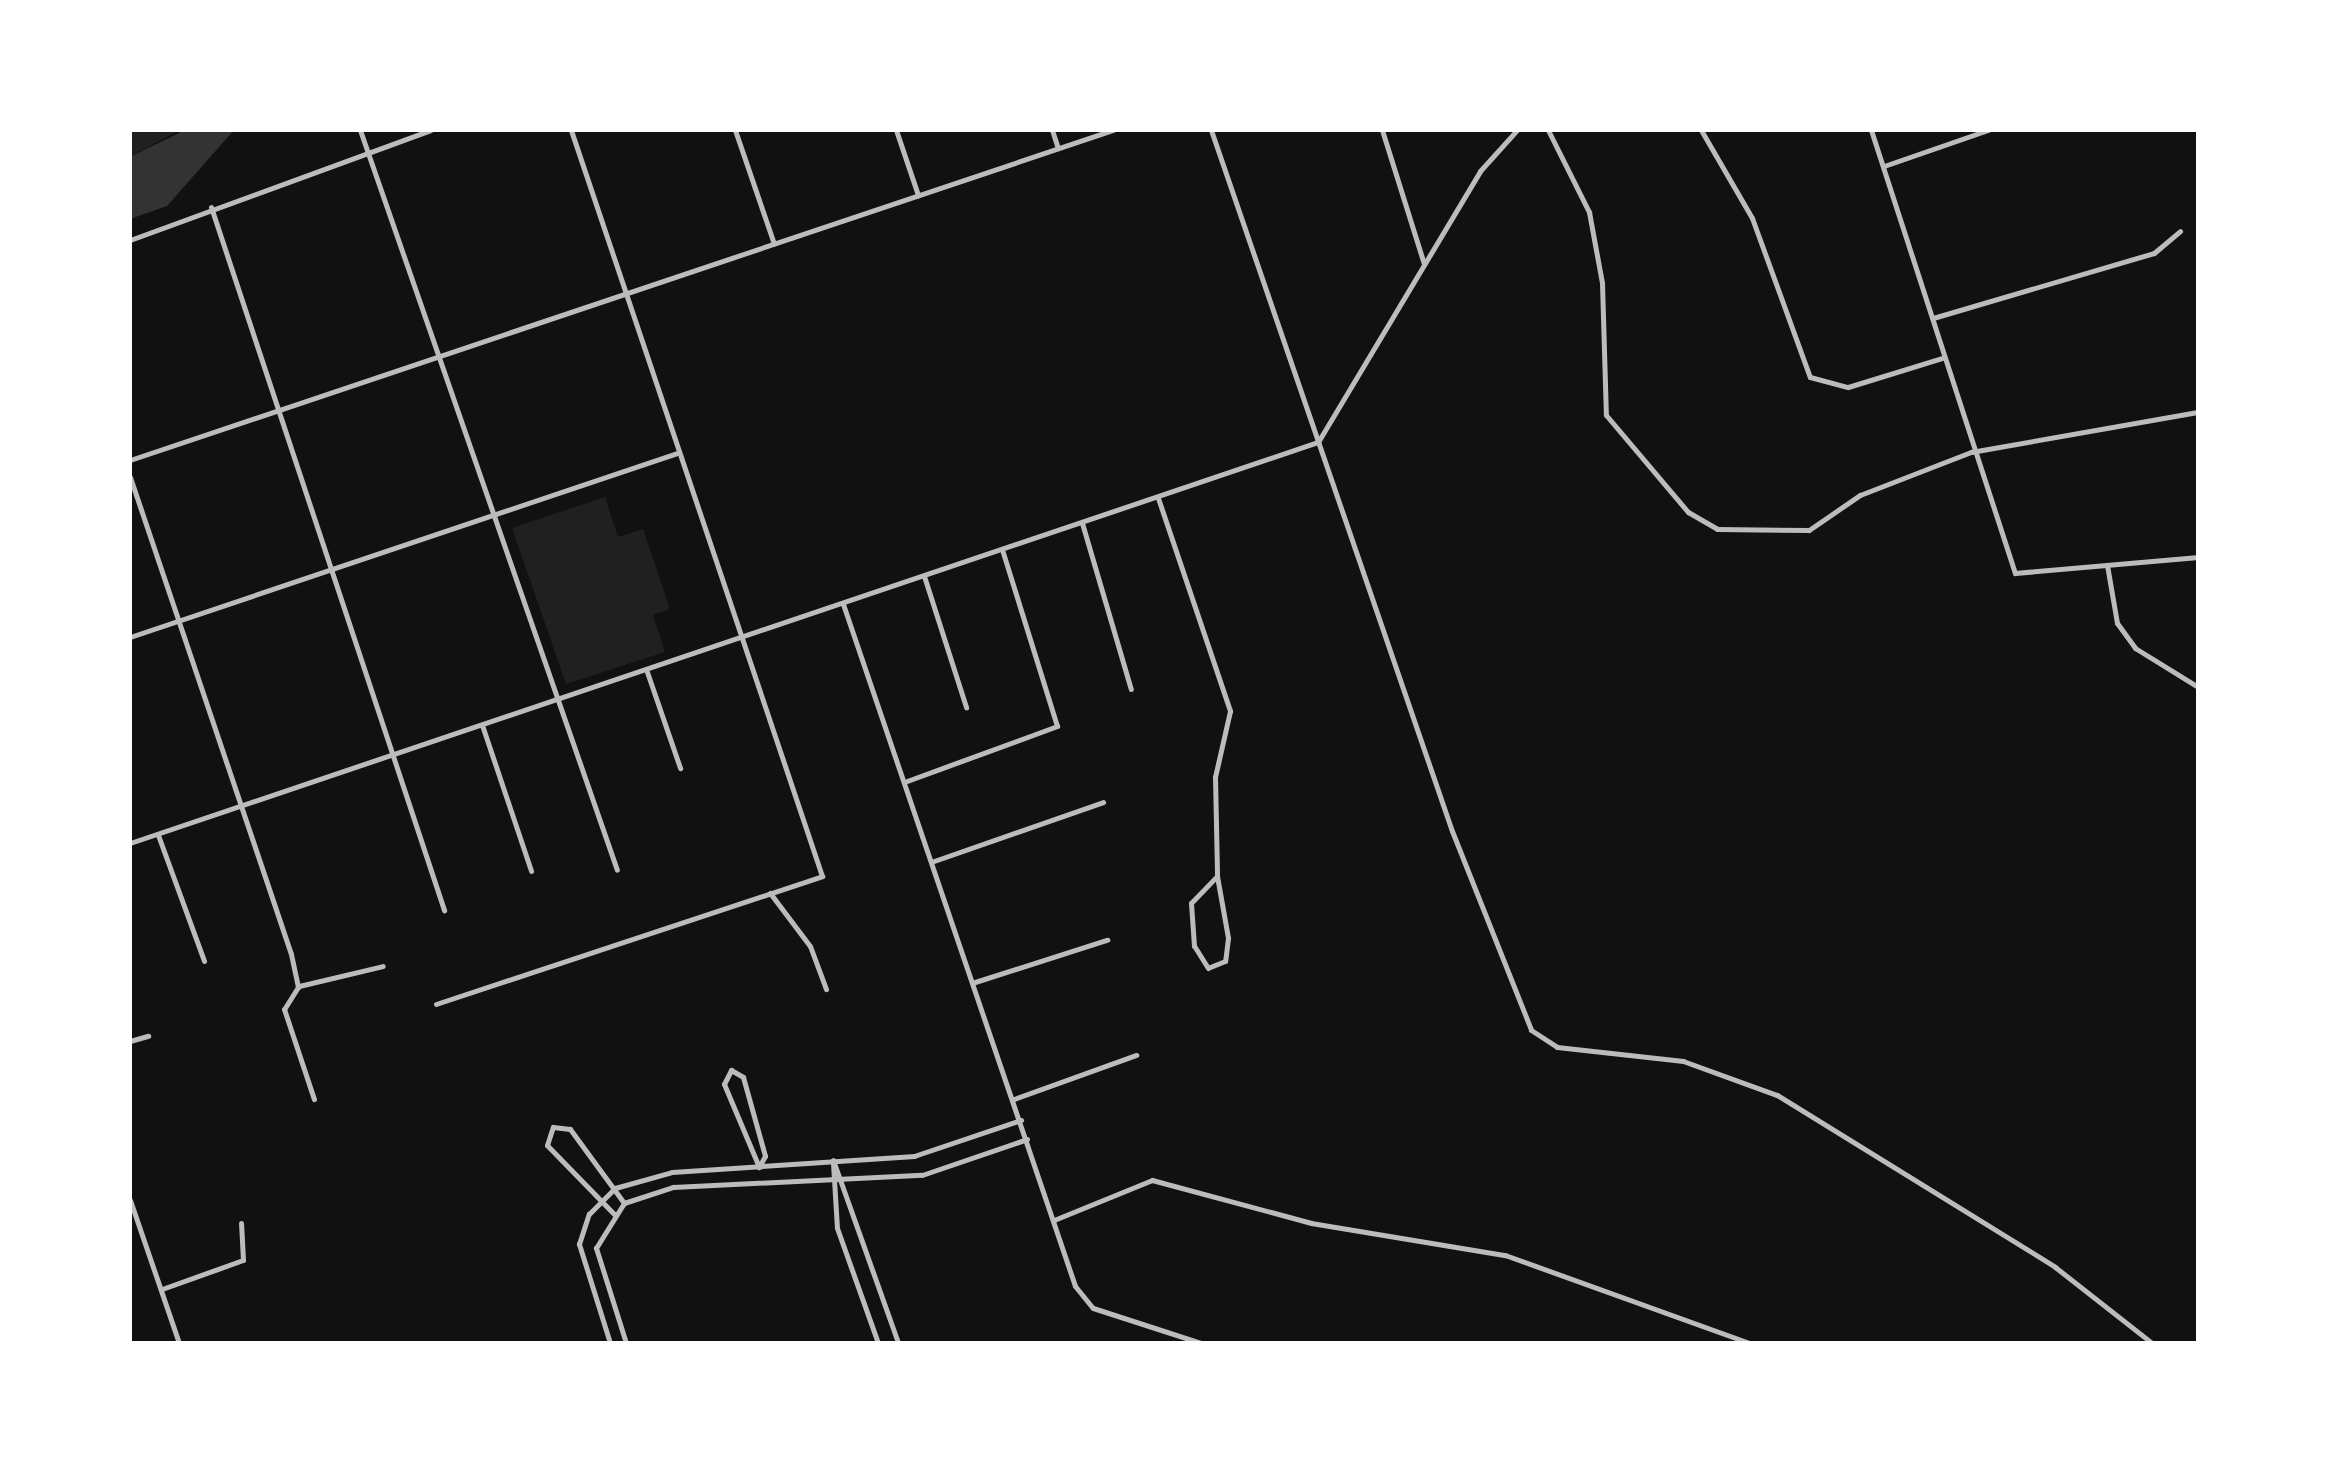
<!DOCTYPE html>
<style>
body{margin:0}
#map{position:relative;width:2328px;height:1473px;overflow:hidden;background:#111;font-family:Quicksand,sans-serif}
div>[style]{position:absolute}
.green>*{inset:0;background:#202020}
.water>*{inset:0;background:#333}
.minor>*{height:5px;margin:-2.5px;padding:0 2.5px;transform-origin:2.5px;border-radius:2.5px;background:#bcbcbc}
.tertiary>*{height:5px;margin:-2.5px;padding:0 2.5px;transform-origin:2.5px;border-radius:2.5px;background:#bcbcbc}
span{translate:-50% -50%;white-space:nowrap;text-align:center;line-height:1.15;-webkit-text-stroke:10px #fff;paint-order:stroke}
.frame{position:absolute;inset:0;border:132px solid #fff;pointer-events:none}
</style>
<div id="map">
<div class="green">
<div style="clip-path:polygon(130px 130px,180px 130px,130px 157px)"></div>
<div style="clip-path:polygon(605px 497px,618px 537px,643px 529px,670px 609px,653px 615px,665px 652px,566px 684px,512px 528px)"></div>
</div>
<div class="water">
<div style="clip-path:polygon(185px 130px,234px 130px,167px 206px,130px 219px,130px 157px)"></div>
</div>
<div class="minor">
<div style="left:360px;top:130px;width:783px;rotate:70.85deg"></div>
<div style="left:735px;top:130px;width:120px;rotate:71.1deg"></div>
<div style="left:896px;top:130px;width:69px;rotate:71.3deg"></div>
<div style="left:1052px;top:130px;width:19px;rotate:72deg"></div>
<div style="left:1382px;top:130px;width:140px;rotate:72.6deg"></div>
<div style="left:1548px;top:130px;width:92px;rotate:63.4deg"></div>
<div style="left:1589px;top:212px;width:72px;rotate:79.6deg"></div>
<div style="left:1602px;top:283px;width:132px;rotate:88.3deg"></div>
<div style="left:1606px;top:415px;width:127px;rotate:49.8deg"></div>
<div style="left:1688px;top:512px;width:34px;rotate:30deg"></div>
<div style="left:1717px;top:529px;width:92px;rotate:0.6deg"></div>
<div style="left:1809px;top:530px;width:62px;rotate:-34.5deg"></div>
<div style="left:1860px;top:495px;width:119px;rotate:-21.2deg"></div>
<div style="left:1971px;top:452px;width:230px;rotate:-10deg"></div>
<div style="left:1701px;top:130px;width:102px;rotate:59.9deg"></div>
<div style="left:1752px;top:218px;width:169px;rotate:70deg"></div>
<div style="left:1810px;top:377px;width:39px;rotate:15deg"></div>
<div style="left:1848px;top:387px;width:98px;rotate:-17.1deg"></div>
<div style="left:1871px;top:130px;width:466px;rotate:72deg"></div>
<div style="left:2015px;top:573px;width:184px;rotate:-5deg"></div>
<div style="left:1884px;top:166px;width:110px;rotate:-19.1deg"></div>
<div style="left:211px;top:207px;width:741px;rotate:71.66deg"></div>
<div style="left:130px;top:240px;width:320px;rotate:-20.1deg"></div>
<div style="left:1933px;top:318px;width:230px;rotate:-16.4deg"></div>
<div style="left:2154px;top:253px;width:34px;rotate:-40deg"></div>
<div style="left:130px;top:477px;width:503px;rotate:71.35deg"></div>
<div style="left:291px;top:954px;width:34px;rotate:78deg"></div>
<div style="left:298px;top:987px;width:26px;rotate:122deg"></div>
<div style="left:284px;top:1009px;width:95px;rotate:71.6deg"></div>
<div style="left:1158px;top:498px;width:225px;rotate:71.3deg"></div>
<div style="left:1230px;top:711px;width:68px;rotate:102.8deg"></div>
<div style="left:1215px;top:777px;width:99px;rotate:88.8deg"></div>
<div style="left:1082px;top:523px;width:173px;rotate:73.6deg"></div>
<div style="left:2107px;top:565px;width:59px;rotate:80.2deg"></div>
<div style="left:2117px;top:623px;width:31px;rotate:54deg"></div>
<div style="left:2135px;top:648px;width:74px;rotate:31.8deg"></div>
<div style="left:924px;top:576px;width:138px;rotate:72.2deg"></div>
<div style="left:843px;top:604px;width:720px;rotate:71.21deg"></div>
<div style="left:1075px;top:1286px;width:28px;rotate:51deg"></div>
<div style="left:1093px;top:1308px;width:114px;rotate:18deg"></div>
<div style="left:130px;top:637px;width:577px;rotate:-18.59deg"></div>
<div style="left:646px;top:669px;width:105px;rotate:71deg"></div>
<div style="left:482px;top:725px;width:154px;rotate:71.4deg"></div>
<div style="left:907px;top:781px;width:160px;rotate:-20.1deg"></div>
<div style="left:1057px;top:726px;width:185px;rotate:-107.3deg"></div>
<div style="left:158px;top:835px;width:134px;rotate:69.9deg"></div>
<div style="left:130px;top:843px;width:1254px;rotate:-18.65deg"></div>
<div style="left:1318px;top:442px;width:316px;rotate:-59.1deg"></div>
<div style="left:1480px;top:171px;width:55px;rotate:-47.9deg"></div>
<div style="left:934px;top:861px;width:179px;rotate:-19.2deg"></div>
<div style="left:1217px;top:876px;width:63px;rotate:79.9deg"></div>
<div style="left:1228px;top:938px;width:23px;rotate:97deg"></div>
<div style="left:1225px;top:961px;width:18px;rotate:158deg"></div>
<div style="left:1208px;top:968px;width:26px;rotate:-122deg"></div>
<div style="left:1194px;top:946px;width:43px;rotate:-94deg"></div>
<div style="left:1191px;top:903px;width:37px;rotate:-46deg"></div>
<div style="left:770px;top:893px;width:66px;rotate:53deg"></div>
<div style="left:810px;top:946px;width:46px;rotate:69.6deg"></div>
<div style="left:975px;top:982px;width:139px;rotate:-17.7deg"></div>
<div style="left:299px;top:986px;width:86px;rotate:-13.4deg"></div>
<div style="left:436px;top:1004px;width:407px;rotate:-18.3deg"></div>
<div style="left:822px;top:876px;width:787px;rotate:-108.6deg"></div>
<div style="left:130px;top:1041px;width:19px;rotate:-16deg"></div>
<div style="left:731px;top:1070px;width:14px;rotate:30deg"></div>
<div style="left:743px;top:1077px;width:82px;rotate:74.4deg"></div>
<div style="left:765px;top:1156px;width:13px;rotate:119deg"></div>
<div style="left:759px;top:1167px;width:90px;rotate:-112.9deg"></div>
<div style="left:724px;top:1084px;width:16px;rotate:-63deg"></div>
<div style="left:1014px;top:1099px;width:130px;rotate:-19.8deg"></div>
<div style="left:833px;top:1160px;width:194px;rotate:70.4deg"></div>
<div style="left:833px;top:1163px;width:65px;rotate:86.5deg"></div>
<div style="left:837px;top:1228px;width:122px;rotate:70.4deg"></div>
<div style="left:614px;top:1214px;width:96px;rotate:-134.2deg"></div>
<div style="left:547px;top:1145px;width:19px;rotate:-72deg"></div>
<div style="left:553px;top:1127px;width:17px;rotate:7deg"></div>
<div style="left:570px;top:1129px;width:92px;rotate:53.9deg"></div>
<div style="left:1054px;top:1220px;width:106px;rotate:-22.2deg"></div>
<div style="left:1152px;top:1180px;width:165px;rotate:15.1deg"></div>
<div style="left:1311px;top:1223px;width:197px;rotate:9.4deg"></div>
<div style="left:1505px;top:1255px;width:259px;rotate:19.8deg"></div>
<div style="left:162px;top:1289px;width:86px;rotate:-19.7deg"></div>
<div style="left:243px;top:1260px;width:37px;rotate:-93deg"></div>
<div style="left:610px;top:1343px;width:104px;rotate:-107.4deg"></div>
<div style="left:579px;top:1244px;width:32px;rotate:-72deg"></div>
<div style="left:589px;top:1214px;width:37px;rotate:-45deg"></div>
<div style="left:615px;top:1188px;width:59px;rotate:-15.7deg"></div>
<div style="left:672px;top:1172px;width:243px;rotate:-3.8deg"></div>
<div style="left:914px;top:1156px;width:113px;rotate:-18.6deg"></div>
<div style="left:626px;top:1343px;width:100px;rotate:-107.5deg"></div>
<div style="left:596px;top:1248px;width:53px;rotate:-58.1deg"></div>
<div style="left:624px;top:1203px;width:52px;rotate:-18.1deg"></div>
<div style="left:673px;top:1187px;width:249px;rotate:-2.8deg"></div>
<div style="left:922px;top:1175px;width:111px;rotate:-18.9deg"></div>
</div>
<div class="tertiary">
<div style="left:1211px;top:130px;width:741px;rotate:71.03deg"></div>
<div style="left:1452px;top:831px;width:214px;rotate:68.3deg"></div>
<div style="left:1531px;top:1030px;width:31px;rotate:33deg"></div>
<div style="left:1557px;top:1047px;width:127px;rotate:6.3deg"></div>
<div style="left:1683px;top:1061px;width:100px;rotate:19.9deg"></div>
<div style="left:1777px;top:1095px;width:327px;rotate:31.7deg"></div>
<div style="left:2055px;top:1267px;width:123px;rotate:38.1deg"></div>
<div style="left:130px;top:460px;width:1037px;rotate:-18.56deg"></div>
<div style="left:130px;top:1200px;width:151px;rotate:71.1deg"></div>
</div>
<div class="frame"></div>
</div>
